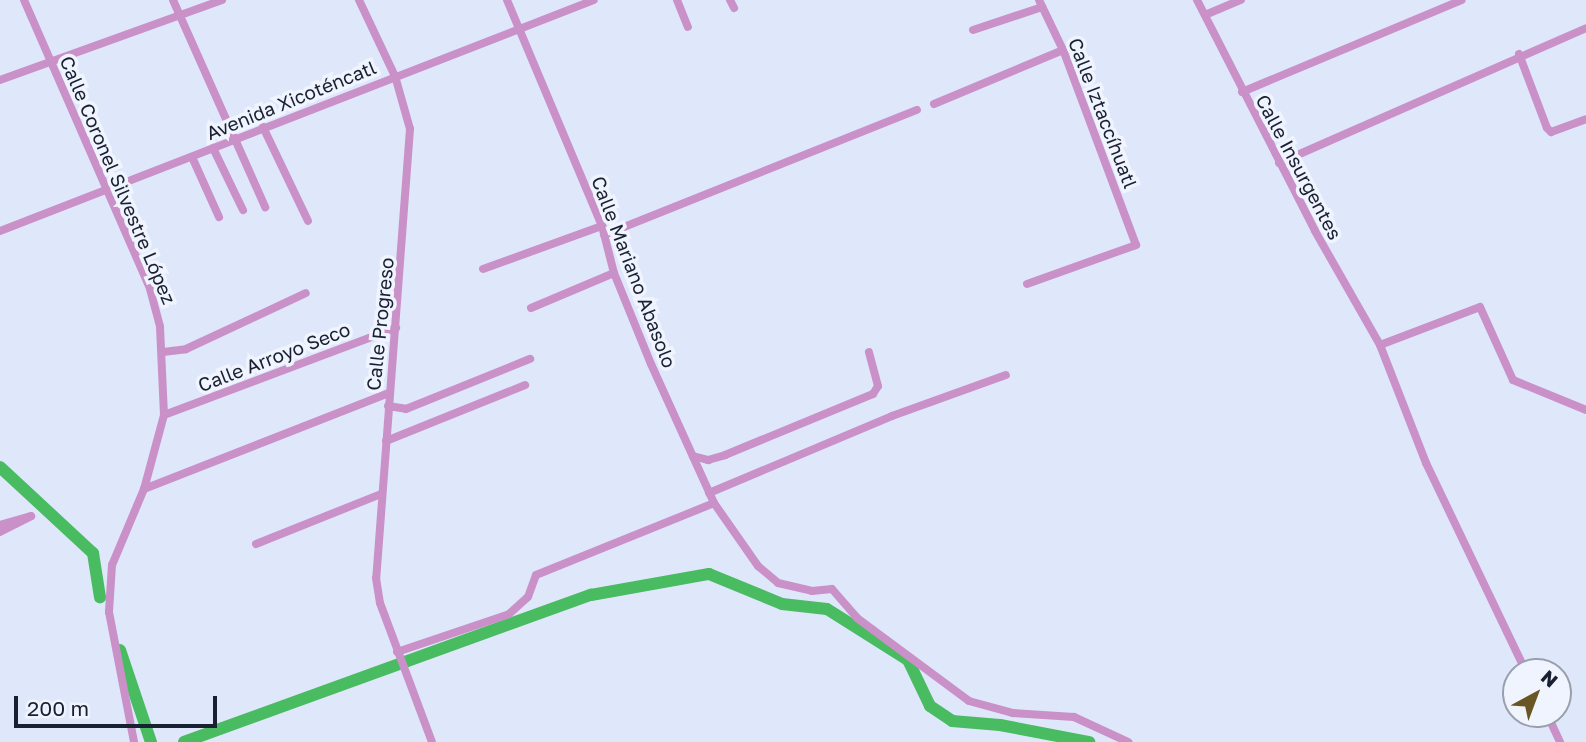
<!DOCTYPE html>
<meta charset="utf-8">
<style>
body{margin:0}
#map{position:relative;width:1586px;height:742px;overflow:hidden;background:#dfe7fb;font-family:"Golos Text",sans-serif}
div>[style]{position:absolute}
.river>*{height:12px;margin:-6px;padding:0 6px;transform-origin:6px;border-radius:6px;background:#49bb61}
.minor>*{height:8px;margin:-4px;padding:0 4px;transform-origin:4px;border-radius:4px;background:#ca91c8}
span{translate:-50% -50%;white-space:nowrap;text-align:center;line-height:1.15;-webkit-text-stroke:7px #f0f4fe;paint-order:stroke}
.street-label{font-size:19px;color:#192031}
.north{position:absolute;left:1502px;top:658px;width:70px;height:70px;box-sizing:border-box;background:#f0f4fe;border:2px solid #9a9fac;border-radius:50%;rotate:41deg;font-size:19px;font-weight:700;line-height:28px;text-align:center;color:#192031}
.north::after{content:'';display:block;margin:auto;width:24px;height:32px;background:#695624;clip-path:polygon(50% 0,100% 100%,50% 72%,0 100%)}
.scale{position:absolute;left:14px;top:696px;width:203px;height:32px;box-sizing:border-box;border:4px solid #192031;border-top:0;padding-left:9px;font-size:21px;line-height:24px;white-space:nowrap;color:#192031;-webkit-text-stroke:5px #f0f4fe;paint-order:stroke}
</style>
<div id="map">
<div class="river">
<div style="left:0;top:467px;width:127px;rotate:42.8deg"></div>
<div style="left:93px;top:553px;width:45px;rotate:81deg"></div>
<div style="left:120px;top:650px;width:97px;rotate:71.4deg"></div>
<div style="left:184px;top:742px;width:433px;rotate:-19.9deg"></div>
<div style="left:591px;top:595px;width:120px;rotate:-10.1deg"></div>
<div style="left:709px;top:574px;width:79px;rotate:22.3deg"></div>
<div style="left:782px;top:604px;width:45px;rotate:6.3deg"></div>
<div style="left:827px;top:609px;width:96px;rotate:32.2deg"></div>
<div style="left:908px;top:660px;width:51px;rotate:64.4deg"></div>
<div style="left:930px;top:706px;width:27px;rotate:34deg"></div>
<div style="left:952px;top:721px;width:48px;rotate:4.8deg"></div>
<div style="left:1000px;top:725px;width:91px;rotate:10.8deg"></div>
</div>
<div class="minor">
<div style="left:24px;top:0;width:315px;rotate:66.4deg"></div>
<div style="left:150px;top:289px;width:39px;rotate:75deg"></div>
<div style="left:160px;top:327px;width:88px;rotate:87.4deg"></div>
<div style="left:164px;top:415px;width:77px;rotate:105.1deg"></div>
<div style="left:144px;top:489px;width:82px;rotate:112.8deg"></div>
<div style="left:112px;top:565px;width:47px;rotate:93.7deg"></div>
<div style="left:109px;top:612px;width:132px;rotate:79.1deg"></div>
<div style="left:173px;top:0;width:227px;rotate:66deg"></div>
<div style="left:359px;top:0;width:84px;rotate:64.7deg"></div>
<div style="left:395px;top:76px;width:55px;rotate:74.2deg"></div>
<div style="left:410px;top:129px;width:450px;rotate:94.3deg"></div>
<div style="left:376px;top:578px;width:25px;rotate:81deg"></div>
<div style="left:380px;top:603px;width:148px;rotate:69.5deg"></div>
<div style="left:507px;top:0;width:245px;rotate:67.2deg"></div>
<div style="left:602px;top:226px;width:49px;rotate:75.7deg"></div>
<div style="left:614px;top:273px;width:98px;rotate:67.9deg"></div>
<div style="left:651px;top:364px;width:153px;rotate:65.6deg"></div>
<div style="left:714px;top:503px;width:77px;rotate:55.1deg"></div>
<div style="left:758px;top:566px;width:26px;rotate:40deg"></div>
<div style="left:778px;top:583px;width:35px;rotate:13deg"></div>
<div style="left:812px;top:591px;width:20px;rotate:-6deg"></div>
<div style="left:832px;top:589px;width:38px;rotate:49deg"></div>
<div style="left:857px;top:618px;width:139px;rotate:36.5deg"></div>
<div style="left:969px;top:701px;width:46px;rotate:15.3deg"></div>
<div style="left:1013px;top:713px;width:61px;rotate:3.8deg"></div>
<div style="left:1074px;top:717px;width:60px;rotate:24.8deg"></div>
<div style="left:677px;top:0;width:29px;rotate:68deg"></div>
<div style="left:730px;top:0;width:9px;rotate:63deg"></div>
<div style="left:1197px;top:0;width:259px;rotate:62.9deg"></div>
<div style="left:1315px;top:231px;width:131px;rotate:60.3deg"></div>
<div style="left:1380px;top:345px;width:127px;rotate:68.7deg"></div>
<div style="left:1426px;top:463px;width:232px;rotate:64.4deg"></div>
<div style="left:1205px;top:15px;width:39px;rotate:-23deg"></div>
<div style="left:973px;top:30px;width:73px;rotate:-18.4deg"></div>
<div style="left:1519px;top:54px;width:79px;rotate:69.3deg"></div>
<div style="left:1547px;top:128px;width:6px;rotate:45deg"></div>
<div style="left:1551px;top:132px;width:37px;rotate:-20deg"></div>
<div style="left:0;top:80px;width:236px;rotate:-19.8deg"></div>
<div style="left:1242px;top:92px;width:238px;rotate:-22.7deg"></div>
<div style="left:934px;top:104px;width:140px;rotate:-22.7deg"></div>
<div style="left:263px;top:127px;width:104px;rotate:64.4deg"></div>
<div style="left:213px;top:148px;width:69px;rotate:64.2deg"></div>
<div style="left:192px;top:157px;width:66px;rotate:65.8deg"></div>
<div style="left:1279px;top:163px;width:335px;rotate:-23.7deg"></div>
<div style="left:0;top:231px;width:637px;rotate:-21.25deg"></div>
<div style="left:604px;top:235px;width:337px;rotate:-21.8deg"></div>
<div style="left:483px;top:269px;width:127px;rotate:-19.9deg"></div>
<div style="left:1027px;top:284px;width:116px;rotate:-19.7deg"></div>
<div style="left:1136px;top:245px;width:208px;rotate:-110.5deg"></div>
<div style="left:1063px;top:50px;width:55px;rotate:-115.6deg"></div>
<div style="left:531px;top:308px;width:90px;rotate:-22.9deg"></div>
<div style="left:1380px;top:345px;width:107px;rotate:-20.8deg"></div>
<div style="left:1480px;top:307px;width:80px;rotate:65.7deg"></div>
<div style="left:1513px;top:380px;width:79px;rotate:22.3deg"></div>
<div style="left:163px;top:352px;width:23px;rotate:-7deg"></div>
<div style="left:186px;top:349px;width:132px;rotate:-25deg"></div>
<div style="left:388px;top:406px;width:18px;rotate:9deg"></div>
<div style="left:406px;top:409px;width:134px;rotate:-22deg"></div>
<div style="left:164px;top:415px;width:248px;rotate:-20.6deg"></div>
<div style="left:386px;top:441px;width:150px;rotate:-21.9deg"></div>
<div style="left:693px;top:456px;width:16px;rotate:15deg"></div>
<div style="left:708px;top:460px;width:18px;rotate:-16deg"></div>
<div style="left:725px;top:455px;width:160px;rotate:-22.4deg"></div>
<div style="left:873px;top:394px;width:9px;rotate:-58deg"></div>
<div style="left:878px;top:386px;width:35px;rotate:-105deg"></div>
<div style="left:144px;top:489px;width:263px;rotate:-21.4deg"></div>
<div style="left:709px;top:493px;width:199px;rotate:-22.8deg"></div>
<div style="left:892px;top:416px;width:121px;rotate:-19.8deg"></div>
<div style="left:0;top:525px;width:32px;rotate:-16deg"></div>
<div style="left:0;top:532px;width:35px;rotate:-27deg"></div>
<div style="left:256px;top:544px;width:135px;rotate:-21.8deg"></div>
<div style="left:397px;top:652px;width:118px;rotate:-18.7deg"></div>
<div style="left:509px;top:614px;width:25px;rotate:-42deg"></div>
<div style="left:528px;top:597px;width:23px;rotate:-70deg"></div>
<div style="left:536px;top:575px;width:192px;rotate:-22deg"></div>
<div style="left:1547px;top:714px;width:31px;rotate:65deg"></div>
</div>
<div class="street-label">
<span style="left:291px;top:100px;rotate:-22deg">Avenida Xicoténcatl</span>
<span style="left:1103px;top:113px;rotate:69deg">Calle Iztaccíhuatl</span>
<span style="left:1299px;top:167px;rotate:62deg">Calle Insurgentes</span>
<span style="left:118px;top:180px;rotate:67deg">Calle Coronel Silvestre López</span>
<span style="left:634px;top:272px;rotate:69deg">Calle Mariano Abasolo</span>
<span style="left:380px;top:324px;rotate:-84deg">Calle Progreso</span>
<span style="left:274px;top:357px;rotate:-21deg">Calle Arroyo Seco</span>
</div>
<div class="north">N</div>
<div class="scale">200 m</div>
</div>
